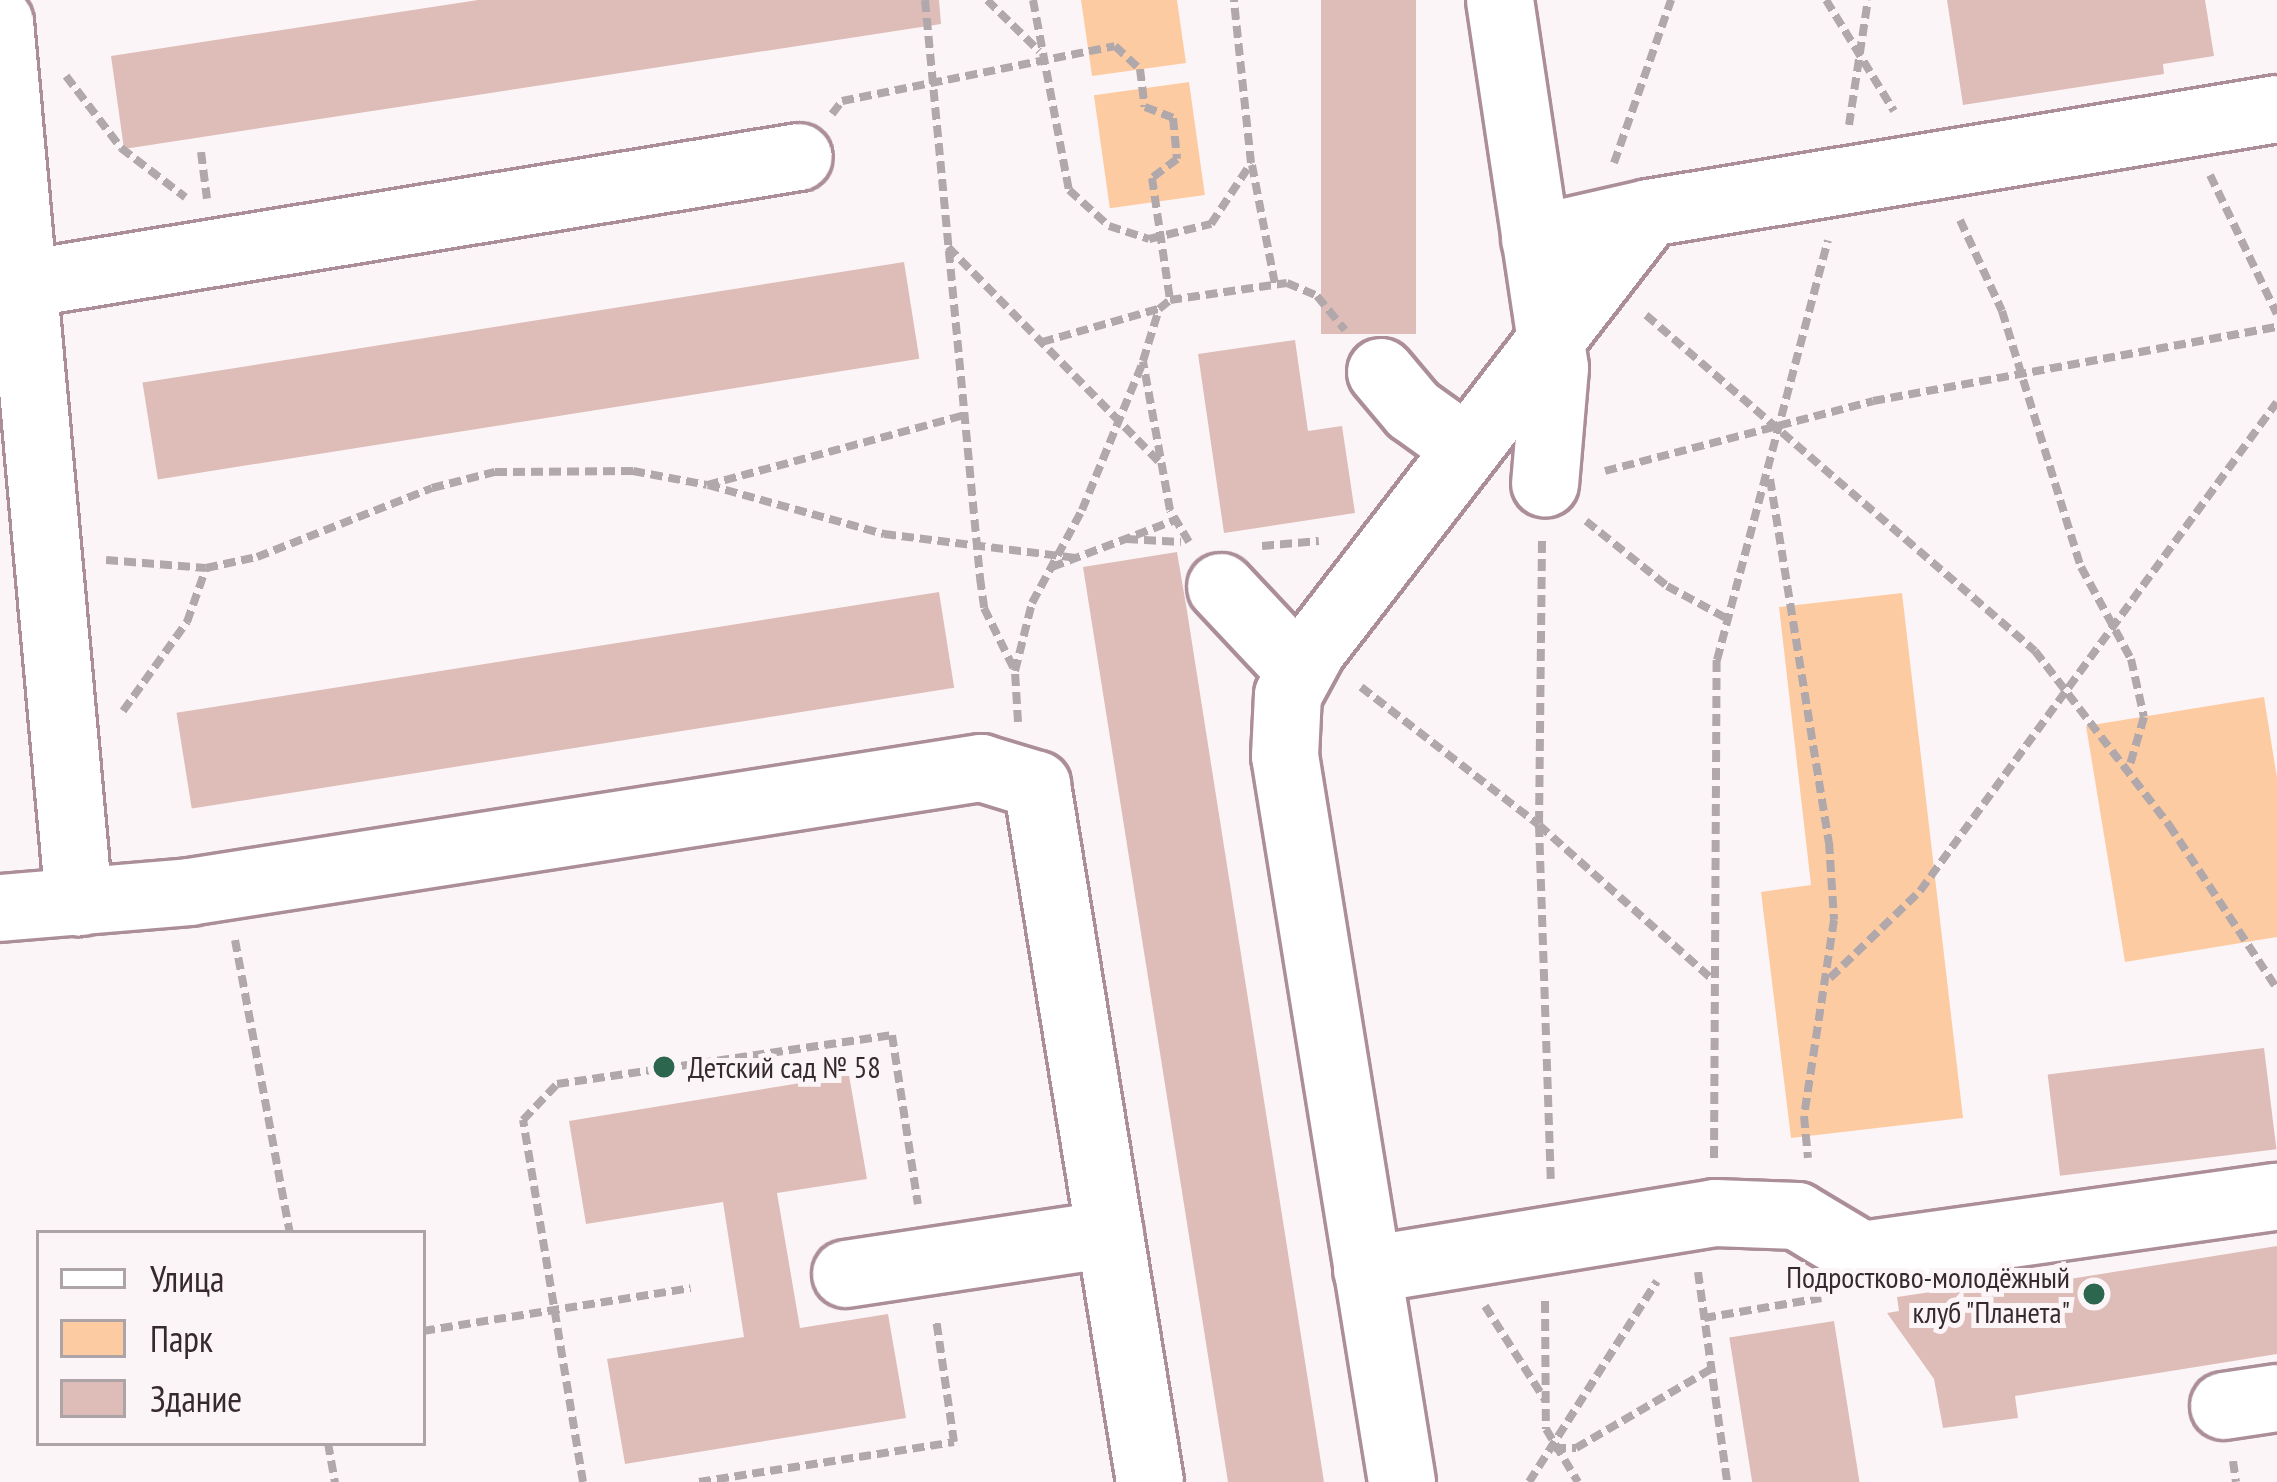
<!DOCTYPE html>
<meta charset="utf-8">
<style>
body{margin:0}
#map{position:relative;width:2277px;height:1482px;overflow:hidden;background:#fcf5f8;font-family:"PT Sans Narrow",sans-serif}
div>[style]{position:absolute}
.green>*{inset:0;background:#fdcba1;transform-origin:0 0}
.building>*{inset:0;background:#debdb8;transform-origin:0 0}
.path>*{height:8px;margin-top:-4px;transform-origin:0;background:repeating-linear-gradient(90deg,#b1a8ab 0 12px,transparent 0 18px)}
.roads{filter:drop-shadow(3px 0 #ab8e99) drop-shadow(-3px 0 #ab8e99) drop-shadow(0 3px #ab8e99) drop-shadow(0 -3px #ab8e99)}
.minor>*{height:66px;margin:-33px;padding:0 33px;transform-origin:33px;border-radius:33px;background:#fff}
.dots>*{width:33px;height:33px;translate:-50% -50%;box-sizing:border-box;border:6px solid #fcf5f8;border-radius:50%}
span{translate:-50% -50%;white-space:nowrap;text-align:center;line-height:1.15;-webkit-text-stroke:10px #fcf5f8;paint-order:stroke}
.poi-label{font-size:30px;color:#362a2f}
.left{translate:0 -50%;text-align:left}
.right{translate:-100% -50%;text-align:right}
.legend{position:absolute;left:36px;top:1230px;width:390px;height:216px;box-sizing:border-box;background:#fcf5f8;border:3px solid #ada4a8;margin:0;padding:15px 21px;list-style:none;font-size:36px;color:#362a2f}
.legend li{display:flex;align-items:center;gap:24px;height:60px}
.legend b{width:60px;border:3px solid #ada4a8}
</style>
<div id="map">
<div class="green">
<div style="clip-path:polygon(1081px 0,1177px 0,1186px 63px,1092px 76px)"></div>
<div style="left:1189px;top:82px;width:114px;height:96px;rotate:82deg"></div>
<div style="clip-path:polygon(1902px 593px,1963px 1118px,1791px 1138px,1761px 892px,1811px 885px,1779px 607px)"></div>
<div style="clip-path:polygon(2264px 697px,2277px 778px,2277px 937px,2125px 962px,2086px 726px)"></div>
</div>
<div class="building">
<div style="clip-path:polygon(478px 0,939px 0,941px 24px,124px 149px,111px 56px)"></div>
<div style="left:1321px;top:0;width:95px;height:334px"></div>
<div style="clip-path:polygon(1947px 0,2205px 0,2214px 56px,2163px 64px,2164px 74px,1963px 105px)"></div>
<div style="left:904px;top:262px;width:98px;height:771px;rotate:81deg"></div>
<div style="clip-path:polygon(1295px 340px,1308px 431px,1342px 426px,1355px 513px,1224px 533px,1198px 354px)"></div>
<div style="clip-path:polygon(1177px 552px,1187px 611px,1324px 1482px,1228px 1482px,1083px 567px)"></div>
<div style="left:939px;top:592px;width:97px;height:772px;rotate:81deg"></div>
<div style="left:2264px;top:1048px;width:102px;height:218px;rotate:83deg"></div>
<div style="clip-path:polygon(849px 1075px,867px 1179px,777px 1193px,800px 1328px,888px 1314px,906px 1418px,625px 1464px,607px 1359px,744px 1337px,723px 1202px,586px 1224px,569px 1121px)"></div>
<div style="clip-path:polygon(2277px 1246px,2277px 1354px,2015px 1396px,2018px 1418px,1943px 1428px,1934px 1379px,1887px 1313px,1899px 1311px,1897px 1297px,2018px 1279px,2019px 1287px)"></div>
<div style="left:1834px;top:1321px;width:163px;height:106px;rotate:81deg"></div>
</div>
<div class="path">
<div style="left:925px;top:0;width:581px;rotate:84.56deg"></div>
<div style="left:980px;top:578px;width:30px;rotate:82deg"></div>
<div style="left:984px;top:608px;width:70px;rotate:63.8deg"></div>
<div style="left:987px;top:0;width:73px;rotate:44.4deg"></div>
<div style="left:1033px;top:0;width:193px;rotate:79.3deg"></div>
<div style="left:1069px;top:190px;width:54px;rotate:42deg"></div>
<div style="left:1109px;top:226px;width:42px;rotate:18deg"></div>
<div style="left:1149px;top:239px;width:64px;rotate:-13.6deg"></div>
<div style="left:1211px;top:224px;width:73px;rotate:-56.7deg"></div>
<div style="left:1251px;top:163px;width:164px;rotate:-96deg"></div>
<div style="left:1826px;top:0;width:130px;rotate:58.5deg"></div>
<div style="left:66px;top:76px;width:91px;rotate:52.6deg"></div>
<div style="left:121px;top:148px;width:81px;rotate:37.4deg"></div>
<div style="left:832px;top:114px;width:16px;rotate:-52deg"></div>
<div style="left:842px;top:101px;width:278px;rotate:-11.4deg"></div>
<div style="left:1115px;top:46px;width:34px;rotate:43deg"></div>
<div style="left:1140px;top:69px;width:38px;rotate:83deg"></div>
<div style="left:1145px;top:107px;width:30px;rotate:21deg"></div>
<div style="left:1173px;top:118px;width:41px;rotate:84.4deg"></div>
<div style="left:1177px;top:159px;width:31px;rotate:143deg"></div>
<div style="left:1152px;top:178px;width:123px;rotate:81.6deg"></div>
<div style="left:1849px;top:125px;width:126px;rotate:-81.4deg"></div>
<div style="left:201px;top:152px;width:47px;rotate:82.7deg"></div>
<div style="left:1614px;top:163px;width:173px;rotate:-70.7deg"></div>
<div style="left:1252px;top:165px;width:121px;rotate:79.1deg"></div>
<div style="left:2210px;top:175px;width:154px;rotate:64.3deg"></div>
<div style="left:1960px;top:220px;width:100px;rotate:65.2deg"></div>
<div style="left:2002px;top:311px;width:268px;rotate:72.9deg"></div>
<div style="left:2081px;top:567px;width:105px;rotate:61.5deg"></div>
<div style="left:2131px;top:659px;width:59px;rotate:77.4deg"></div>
<div style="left:2144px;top:717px;width:53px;rotate:106.4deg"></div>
<div style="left:948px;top:247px;width:303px;rotate:45.5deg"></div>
<div style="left:1646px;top:315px;width:514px;rotate:40.82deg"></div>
<div style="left:2035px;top:651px;width:220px;rotate:52.4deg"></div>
<div style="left:2169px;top:825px;width:196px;rotate:56.6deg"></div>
<div style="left:1042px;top:342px;width:121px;rotate:-15.9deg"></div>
<div style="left:1605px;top:471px;width:277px;rotate:-14.6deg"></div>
<div style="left:1873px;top:401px;width:411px;rotate:-10.4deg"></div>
<div style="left:1770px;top:479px;width:368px;rotate:80.8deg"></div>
<div style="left:1829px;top:842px;width:78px;rotate:86.3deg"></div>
<div style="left:1834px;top:920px;width:198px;rotate:98.7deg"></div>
<div style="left:1804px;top:1116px;width:42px;rotate:84.6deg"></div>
<div style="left:708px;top:485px;width:183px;rotate:15.6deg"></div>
<div style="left:884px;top:534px;width:193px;rotate:7.1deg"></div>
<div style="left:1586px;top:521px;width:104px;rotate:38.7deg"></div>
<div style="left:1667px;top:586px;width:67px;rotate:28.5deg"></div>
<div style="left:1126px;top:539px;width:55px;rotate:3.1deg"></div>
<div style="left:1542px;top:541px;width:284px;rotate:90.6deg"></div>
<div style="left:1539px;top:825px;width:354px;rotate:88.1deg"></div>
<div style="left:1189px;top:542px;width:37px;rotate:-121deg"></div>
<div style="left:1170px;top:510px;width:151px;rotate:-100.3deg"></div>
<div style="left:1143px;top:361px;width:54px;rotate:-72.9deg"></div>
<div style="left:1159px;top:309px;width:14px;rotate:-39deg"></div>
<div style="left:1170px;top:300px;width:118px;rotate:-8.3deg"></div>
<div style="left:1287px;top:283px;width:33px;rotate:23deg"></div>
<div style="left:1317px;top:296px;width:44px;rotate:50.5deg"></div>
<div style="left:1262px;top:546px;width:57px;rotate:-5deg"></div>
<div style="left:106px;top:560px;width:100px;rotate:4.6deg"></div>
<div style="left:206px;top:568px;width:52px;rotate:-12.2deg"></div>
<div style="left:257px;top:557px;width:188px;rotate:-21.5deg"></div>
<div style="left:432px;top:488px;width:65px;rotate:-14.3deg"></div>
<div style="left:495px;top:472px;width:138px;rotate:-0.4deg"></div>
<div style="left:633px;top:471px;width:75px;rotate:10.7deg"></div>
<div style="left:707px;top:485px;width:266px;rotate:-15.2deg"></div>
<div style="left:1052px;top:567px;width:132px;rotate:-20.9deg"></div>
<div style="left:1361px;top:687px;width:225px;rotate:37.8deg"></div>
<div style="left:1539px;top:825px;width:233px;rotate:41.7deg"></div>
<div style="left:123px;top:711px;width:110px;rotate:-54.3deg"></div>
<div style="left:187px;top:622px;width:57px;rotate:-70.6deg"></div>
<div style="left:1018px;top:722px;width:51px;rotate:-93.4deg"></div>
<div style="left:1015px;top:671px;width:70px;rotate:-76deg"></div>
<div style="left:1032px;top:603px;width:106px;rotate:-61.7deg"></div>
<div style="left:1082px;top:510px;width:160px;rotate:-67.6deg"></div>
<div style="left:235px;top:940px;width:298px;rotate:79.4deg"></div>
<div style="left:1830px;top:978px;width:125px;rotate:-44deg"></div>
<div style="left:1920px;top:891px;width:605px;rotate:-53.87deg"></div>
<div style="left:1714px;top:1158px;width:498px;rotate:-89.7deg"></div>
<div style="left:1717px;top:660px;width:434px;rotate:-75.2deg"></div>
<div style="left:1698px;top:1272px;width:212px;rotate:82.1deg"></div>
<div style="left:1545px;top:1301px;width:128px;rotate:89.6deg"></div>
<div style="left:1546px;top:1429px;width:62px;rotate:58.9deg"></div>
<div style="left:1485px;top:1306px;width:112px;rotate:57.4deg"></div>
<div style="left:1704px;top:1318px;width:119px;rotate:-9.7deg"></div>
<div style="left:423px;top:1331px;width:271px;rotate:-9.1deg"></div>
<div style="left:328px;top:1443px;width:40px;rotate:80deg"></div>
<div style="left:1554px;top:1448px;width:22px"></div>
<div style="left:1576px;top:1448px;width:156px;rotate:-30.3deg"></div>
<div style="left:2233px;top:1461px;width:21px;rotate:82deg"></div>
<div style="left:583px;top:1482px;width:367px;rotate:-99.4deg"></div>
<div style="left:523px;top:1120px;width:50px;rotate:-46.6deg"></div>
<div style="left:557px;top:1084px;width:339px;rotate:-8.3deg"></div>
<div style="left:892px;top:1035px;width:171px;rotate:81.3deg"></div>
<div style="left:699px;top:1482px;width:258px;rotate:-8.9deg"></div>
<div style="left:954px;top:1442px;width:124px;rotate:-98.3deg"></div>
<div style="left:1529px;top:1482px;width:238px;rotate:-57.5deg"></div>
</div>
<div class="roads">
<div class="minor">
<div style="left:1500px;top:0;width:372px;rotate:81.5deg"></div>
<div style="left:1555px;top:368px;width:116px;rotate:94.9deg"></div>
<div style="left:0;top:22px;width:884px;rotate:84.87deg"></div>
<div style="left:1535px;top:239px;width:117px;rotate:-12.8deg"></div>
<div style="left:1649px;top:213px;width:637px;rotate:-9.4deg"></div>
<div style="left:25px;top:284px;width:784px;rotate:-9.32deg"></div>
<div style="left:1381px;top:372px;width:50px;rotate:49.9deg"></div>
<div style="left:1413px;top:410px;width:65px;rotate:35.6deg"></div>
<div style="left:1221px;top:587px;width:115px;rotate:46.8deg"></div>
<div style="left:0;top:908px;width:190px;rotate:-4.8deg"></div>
<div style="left:189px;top:892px;width:802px;rotate:-8.9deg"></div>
<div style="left:981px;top:768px;width:59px;rotate:16.9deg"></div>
<div style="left:1037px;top:785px;width:706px;rotate:80.79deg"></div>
<div style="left:1367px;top:1270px;width:353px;rotate:-9.3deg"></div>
<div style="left:1715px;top:1213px;width:82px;rotate:2.1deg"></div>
<div style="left:1797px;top:1216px;width:76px;rotate:31deg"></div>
<div style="left:1862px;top:1255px;width:419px;rotate:-8deg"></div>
<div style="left:846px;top:1274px;width:267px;rotate:-8.6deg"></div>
<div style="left:2224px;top:1406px;width:54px;rotate:-8.6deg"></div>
<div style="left:1402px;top:1482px;width:735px;rotate:-99.15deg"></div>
<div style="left:1285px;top:756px;width:61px;rotate:-87.2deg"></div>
<div style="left:1288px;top:695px;width:52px;rotate:-61.5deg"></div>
<div style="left:1313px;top:649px;width:550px;rotate:-52.38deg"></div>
</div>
</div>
<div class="dots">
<div style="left:664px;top:1067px;background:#2c664f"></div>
<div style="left:2094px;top:1294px;background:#2c664f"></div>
</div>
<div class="poi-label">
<span class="left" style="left:688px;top:1067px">Детский сад № 58</span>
<span class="right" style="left:2070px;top:1294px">Подростково-молодёжный<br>клуб "Планета"</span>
</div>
<ul class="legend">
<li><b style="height:15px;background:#fff"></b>Улица</li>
<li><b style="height:33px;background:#fdcba1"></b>Парк</li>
<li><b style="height:33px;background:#debdb8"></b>Здание</li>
</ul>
</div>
